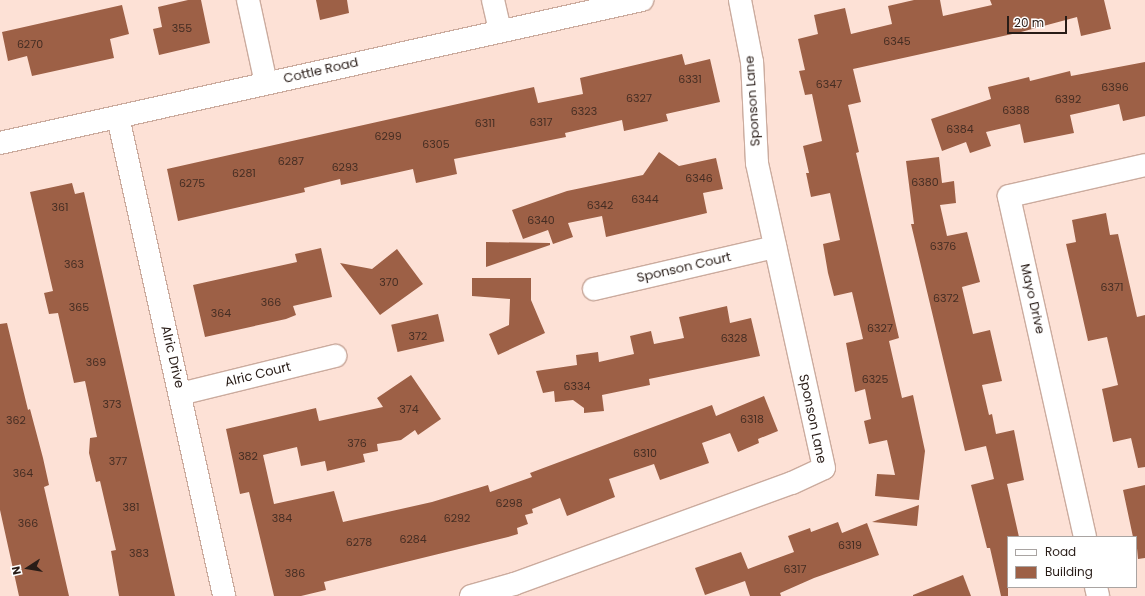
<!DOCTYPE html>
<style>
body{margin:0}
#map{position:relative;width:1145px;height:596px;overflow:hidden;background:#fde1d6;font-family:Poppins,sans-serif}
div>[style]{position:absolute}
.building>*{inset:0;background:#9d6046;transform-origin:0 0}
.roads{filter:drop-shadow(1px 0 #cbab9e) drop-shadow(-1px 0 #cbab9e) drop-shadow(0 1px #cbab9e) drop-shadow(0 -1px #cbab9e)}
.minor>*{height:22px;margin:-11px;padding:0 11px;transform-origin:11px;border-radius:11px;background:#fff}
.tertiary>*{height:22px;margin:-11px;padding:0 11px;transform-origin:11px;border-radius:11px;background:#fff}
span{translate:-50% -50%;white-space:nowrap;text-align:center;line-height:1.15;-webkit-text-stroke:3px #fff;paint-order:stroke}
.number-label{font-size:11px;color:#452d23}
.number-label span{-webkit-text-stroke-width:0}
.street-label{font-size:13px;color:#281c17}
.legend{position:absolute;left:1007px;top:536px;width:130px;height:52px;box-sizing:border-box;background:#fff;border:1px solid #a9a4a2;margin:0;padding:5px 7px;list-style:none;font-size:12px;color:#281c17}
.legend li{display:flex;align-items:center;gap:8px;height:20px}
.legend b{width:20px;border:1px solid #a9a4a2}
.north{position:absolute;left:8px;top:548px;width:40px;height:40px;-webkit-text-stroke:3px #fff;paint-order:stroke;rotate:258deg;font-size:11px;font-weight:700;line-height:16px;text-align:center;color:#281c17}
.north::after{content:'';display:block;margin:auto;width:14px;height:18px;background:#281c17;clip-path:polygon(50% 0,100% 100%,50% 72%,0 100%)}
.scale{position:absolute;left:1007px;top:16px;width:60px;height:18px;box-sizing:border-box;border:2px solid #281c17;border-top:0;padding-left:5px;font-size:12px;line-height:14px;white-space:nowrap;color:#281c17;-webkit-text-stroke:3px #fff;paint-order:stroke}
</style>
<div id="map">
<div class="building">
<div style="clip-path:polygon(188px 0,201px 0,210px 43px,159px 55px,153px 29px,162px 27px,158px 7px)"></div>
<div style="clip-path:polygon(316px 0,347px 0,349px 13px,320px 20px)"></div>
<div style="clip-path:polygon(914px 0,940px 0,943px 16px,992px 5px,990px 0,1104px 0,1111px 29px,1081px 36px,1077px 17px,1021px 32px,853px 69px,861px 102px,848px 105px,859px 152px,856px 153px,899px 338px,889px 341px,902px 398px,913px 395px,925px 451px,919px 500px,875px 496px,877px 474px,895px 475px,887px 440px,869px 444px,864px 421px,871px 419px,865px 389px,855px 392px,846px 343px,863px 339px,852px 292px,834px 296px,828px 273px,823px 244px,840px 240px,830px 193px,811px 197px,806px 173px,809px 173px,803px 146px,822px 141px,812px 94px,805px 95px,799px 71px,805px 70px,798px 39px,818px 34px,814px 15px,845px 8px,851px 34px,892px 24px,888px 6px)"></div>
<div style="clip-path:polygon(122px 5px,129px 34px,110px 39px,114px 58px,32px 76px,27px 56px,8px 61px,2px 32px)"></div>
<div style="clip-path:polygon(682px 54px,685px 65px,710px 59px,720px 102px,666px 114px,668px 121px,624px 131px,622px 120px,565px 133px,566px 137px,454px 159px,457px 174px,416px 183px,413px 169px,341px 185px,340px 179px,304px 188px,305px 192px,178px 221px,167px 169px,534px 87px,538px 103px,583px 94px,580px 78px)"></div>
<div style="clip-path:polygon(1145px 62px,1145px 116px,1123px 121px,1119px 104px,1070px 115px,1074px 133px,1024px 143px,1020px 124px,986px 132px,991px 146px,970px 153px,966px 142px,942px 151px,931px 119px,991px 99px,988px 87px,1029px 77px,1030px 81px,1070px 71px,1071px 76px)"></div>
<div style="clip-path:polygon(659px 152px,679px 166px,716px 158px,723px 189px,703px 193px,707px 213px,606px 237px,602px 216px,568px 223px,573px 237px,553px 244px,548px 230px,523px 239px,512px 210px,567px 191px,643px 175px)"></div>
<div style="clip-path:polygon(939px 157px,942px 183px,954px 181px,956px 203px,940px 205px,947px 236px,967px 232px,980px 282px,962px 287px,973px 334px,990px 330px,1002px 381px,982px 385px,989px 415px,992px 414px,996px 434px,1014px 430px,1024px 480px,1007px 484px,1019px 537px,1008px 537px,1008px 596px,1001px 596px,990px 548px,987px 548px,971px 485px,994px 479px,986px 446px,965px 451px,911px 224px,914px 224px,906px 161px)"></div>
<div style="clip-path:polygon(72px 183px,75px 194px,84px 192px,175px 596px,119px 596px,111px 551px,116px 550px,100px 481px,96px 482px,89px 453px,90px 438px,97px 437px,85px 381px,74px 383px,58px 313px,49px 314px,44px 293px,53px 291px,30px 192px)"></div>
<div style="clip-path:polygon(1106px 213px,1110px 235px,1118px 234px,1137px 317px,1145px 315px,1145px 467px,1138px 468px,1131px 438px,1113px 442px,1102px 389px,1118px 385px,1107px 337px,1088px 341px,1066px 244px,1076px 242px,1072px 220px)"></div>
<div style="clip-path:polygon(486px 242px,550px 243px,550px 245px,486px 267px)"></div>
<div style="clip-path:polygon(321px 248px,332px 297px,293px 306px,296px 315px,286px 319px,205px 337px,193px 285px,297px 262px,295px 254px)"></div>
<div style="clip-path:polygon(397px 249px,423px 284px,380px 315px,340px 263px,372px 269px)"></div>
<div style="clip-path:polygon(472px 278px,531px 278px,531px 300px,545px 333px,498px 355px,489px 334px,509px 325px,510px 299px,472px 296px)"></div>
<div style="clip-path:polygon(727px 306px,730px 323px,751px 318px,760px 356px,649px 379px,650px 385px,602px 395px,604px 411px,584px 413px,584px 408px,573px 400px,555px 402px,554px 391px,543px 393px,536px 371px,577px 365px,576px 355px,598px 352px,599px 362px,634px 354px,630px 336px,651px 331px,654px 344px,684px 338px,679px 317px)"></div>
<div style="left:438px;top:314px;width:28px;height:48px;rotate:77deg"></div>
<div style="clip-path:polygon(7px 323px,28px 410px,30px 409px,43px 458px,49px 485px,44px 487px,69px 596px,19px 596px,0 510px,0 324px)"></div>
<div style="clip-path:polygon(411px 375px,441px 419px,418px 435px,415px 430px,401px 440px,377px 444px,378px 451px,363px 454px,365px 462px,327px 471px,325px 461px,301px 466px,297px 447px,263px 455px,274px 504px,334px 491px,343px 522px,432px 502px,488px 485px,490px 492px,532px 477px,530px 473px,712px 405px,716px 416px,764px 396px,778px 431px,758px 439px,759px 443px,738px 452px,730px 433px,702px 443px,709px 463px,660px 480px,654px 464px,609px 479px,615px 497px,567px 516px,560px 498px,532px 509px,533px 513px,525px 515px,528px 524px,517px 528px,518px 534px,508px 537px,324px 582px,326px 590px,301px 596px,274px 596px,249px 492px,240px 494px,226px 429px,316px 408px,319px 421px,383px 407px,377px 398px)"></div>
<div style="clip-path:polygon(1145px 485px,1145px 558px,1138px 559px,1136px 537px,1133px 537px,1123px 490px)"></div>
<div style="clip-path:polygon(919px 505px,917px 526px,872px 522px)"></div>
<div style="clip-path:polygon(838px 522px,842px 533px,867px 523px,879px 555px,814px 578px,780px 593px,781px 596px,750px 596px,745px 581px,705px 595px,695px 568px,741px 552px,748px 569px,794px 552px,788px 536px,810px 528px,811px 532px)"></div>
<div style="clip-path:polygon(963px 575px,971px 596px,913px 596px,913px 595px)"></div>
</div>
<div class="roads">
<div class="minor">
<div style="left:248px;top:0;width:85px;rotate:77.8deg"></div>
<div style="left:493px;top:0;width:32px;rotate:77deg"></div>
<div style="left:118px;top:117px;width:491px;rotate:77.5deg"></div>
<div style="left:594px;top:289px;width:186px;rotate:-13.1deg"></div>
<div style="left:180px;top:394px;width:160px;rotate:-13.8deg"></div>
<div style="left:1085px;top:537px;width:349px;rotate:-102.6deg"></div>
<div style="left:1009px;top:196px;width:139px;rotate:-12.8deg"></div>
<div style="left:1096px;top:587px;width:9px;rotate:77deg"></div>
<div style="left:471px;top:596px;width:45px;rotate:-15.6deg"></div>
<div style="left:514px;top:584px;width:296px;rotate:-20deg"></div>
<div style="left:792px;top:483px;width:35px;rotate:-25deg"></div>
<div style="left:824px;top:468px;width:312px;rotate:-102.4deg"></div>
<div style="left:757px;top:163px;width:101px;rotate:-92.8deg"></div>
<div style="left:752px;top:62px;width:63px;rotate:-101deg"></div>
</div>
<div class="tertiary">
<div style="left:0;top:143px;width:658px;rotate:-12.56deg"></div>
</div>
</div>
<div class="number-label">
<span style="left:182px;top:28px">355</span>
<span style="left:897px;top:41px">6345</span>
<span style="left:30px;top:44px">6270</span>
<span style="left:690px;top:79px">6331</span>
<span style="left:829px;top:84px">6347</span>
<span style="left:1115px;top:87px">6396</span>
<span style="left:639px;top:98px">6327</span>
<span style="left:1068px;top:99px">6392</span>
<span style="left:1016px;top:110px">6388</span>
<span style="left:584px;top:111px">6323</span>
<span style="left:541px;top:122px">6317</span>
<span style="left:485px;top:123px">6311</span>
<span style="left:960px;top:129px">6384</span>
<span style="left:388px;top:136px">6299</span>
<span style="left:436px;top:144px">6305</span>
<span style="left:291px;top:161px">6287</span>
<span style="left:345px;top:167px">6293</span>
<span style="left:244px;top:173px">6281</span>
<span style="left:699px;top:178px">6346</span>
<span style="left:925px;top:182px">6380</span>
<span style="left:192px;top:183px">6275</span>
<span style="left:645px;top:199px">6344</span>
<span style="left:600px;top:205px">6342</span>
<span style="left:60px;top:207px">361</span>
<span style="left:541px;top:220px">6340</span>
<span style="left:943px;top:246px">6376</span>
<span style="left:74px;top:264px">363</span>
<span style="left:389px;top:282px">370</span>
<span style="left:1112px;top:287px">6371</span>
<span style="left:946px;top:298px">6372</span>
<span style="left:271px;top:302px">366</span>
<span style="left:79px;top:307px">365</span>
<span style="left:221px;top:313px">364</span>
<span style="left:880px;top:328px">6327</span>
<span style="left:418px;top:336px">372</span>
<span style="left:734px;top:338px">6328</span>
<span style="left:96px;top:362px">369</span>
<span style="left:875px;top:379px">6325</span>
<span style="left:577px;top:386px">6334</span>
<span style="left:112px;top:404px">373</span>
<span style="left:409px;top:409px">374</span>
<span style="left:752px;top:419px">6318</span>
<span style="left:16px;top:420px">362</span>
<span style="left:357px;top:443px">376</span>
<span style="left:645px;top:453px">6310</span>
<span style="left:248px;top:456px">382</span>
<span style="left:118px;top:461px">377</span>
<span style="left:23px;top:473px">364</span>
<span style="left:509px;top:503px">6298</span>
<span style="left:131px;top:507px">381</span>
<span style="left:282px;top:518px">384</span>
<span style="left:457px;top:518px">6292</span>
<span style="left:28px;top:523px">366</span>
<span style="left:413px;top:539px">6284</span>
<span style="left:359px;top:542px">6278</span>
<span style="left:850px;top:545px">6319</span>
<span style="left:139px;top:553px">383</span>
<span style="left:795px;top:569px">6317</span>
<span style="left:295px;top:573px">386</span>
</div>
<div class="street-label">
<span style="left:321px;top:71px;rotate:-13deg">Cottle Road</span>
<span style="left:753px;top:101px;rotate:-94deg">Sponson Lane</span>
<span style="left:684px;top:268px;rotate:-13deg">Sponson Court</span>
<span style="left:1032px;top:299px;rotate:77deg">Mayo Drive</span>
<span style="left:172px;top:357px;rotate:77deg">Alric Drive</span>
<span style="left:258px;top:375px;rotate:-14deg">Alric Court</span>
<span style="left:812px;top:419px;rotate:78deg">Sponson Lane</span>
</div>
<ul class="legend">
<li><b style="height:5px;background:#fff"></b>Road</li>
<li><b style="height:11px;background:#9d6046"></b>Building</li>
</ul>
<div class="north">N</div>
<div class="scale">20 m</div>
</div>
